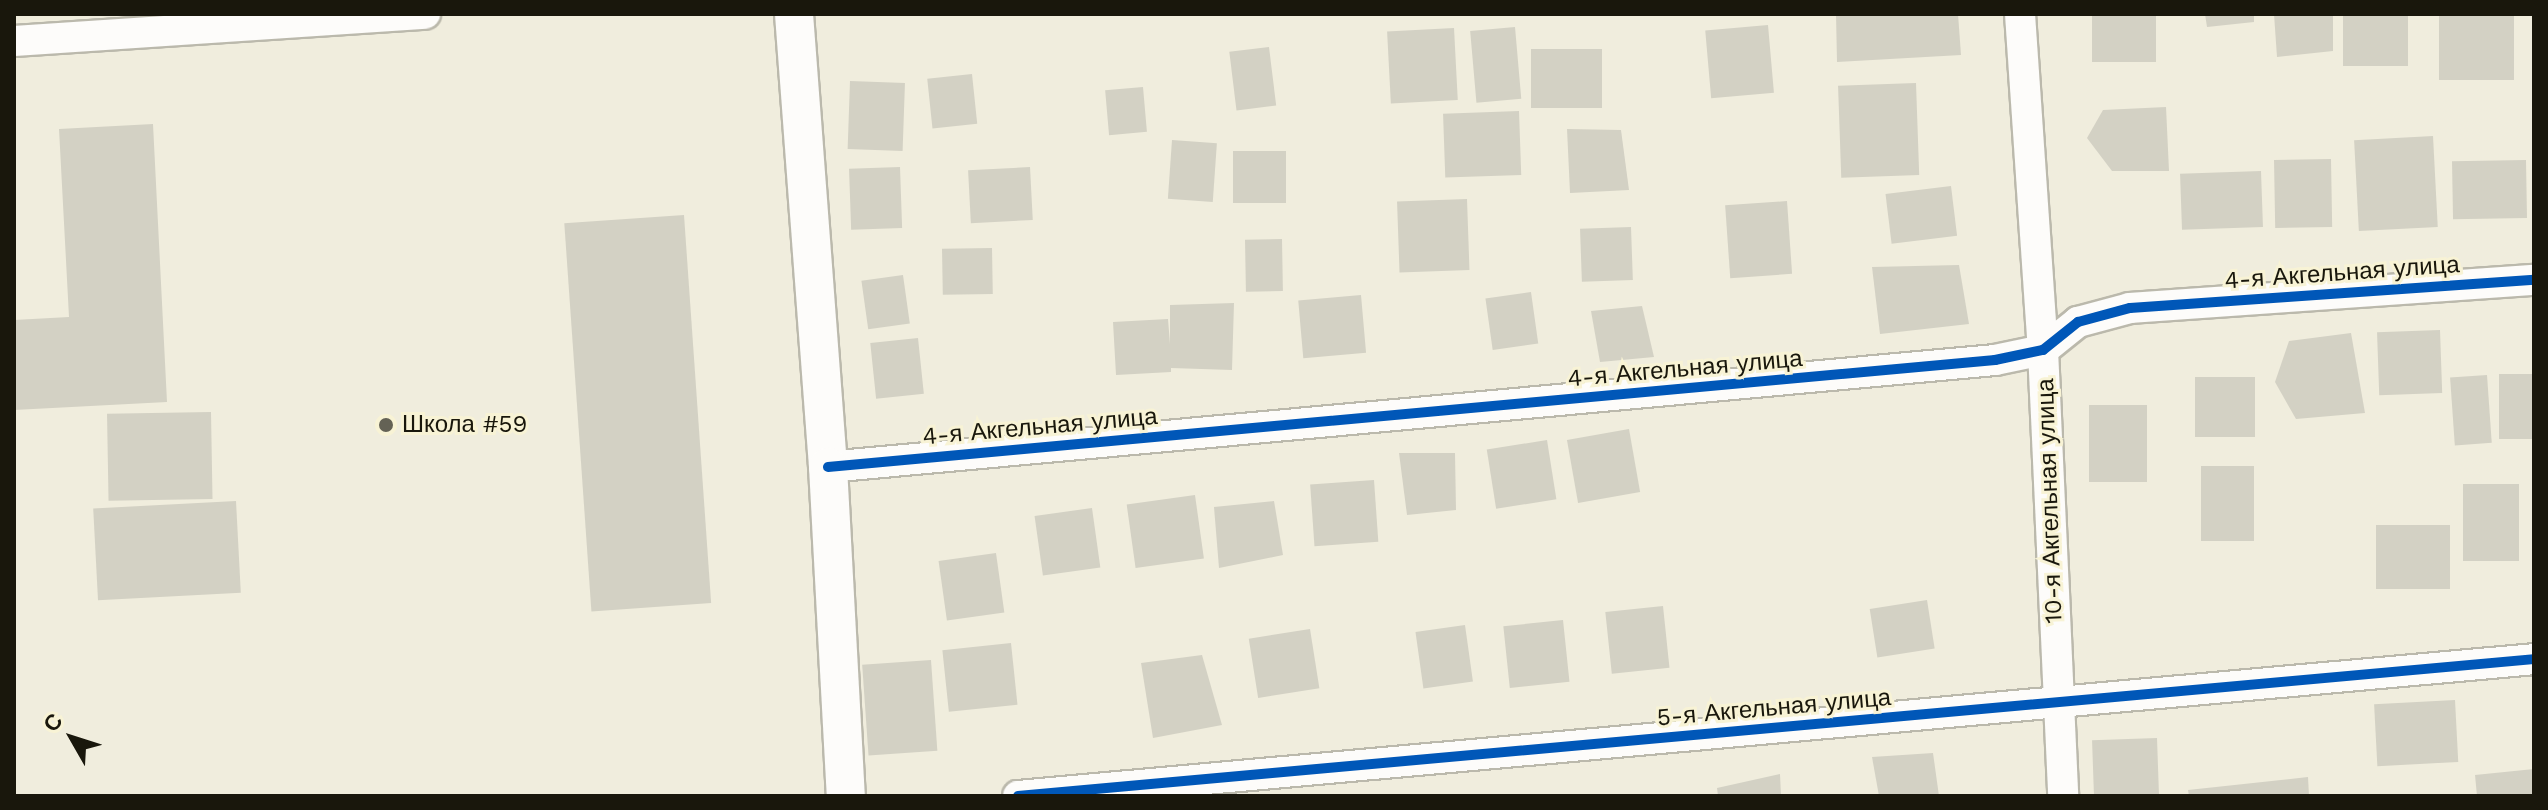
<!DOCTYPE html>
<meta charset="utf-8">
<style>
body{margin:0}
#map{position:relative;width:2548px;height:810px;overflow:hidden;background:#f0eddd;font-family:"Work Sans",sans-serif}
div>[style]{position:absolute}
.building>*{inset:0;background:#d3d1c4;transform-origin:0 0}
.roads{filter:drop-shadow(2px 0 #bbb9ac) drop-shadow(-2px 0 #bbb9ac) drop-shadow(0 2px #bbb9ac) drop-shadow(0 -2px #bbb9ac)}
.minor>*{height:30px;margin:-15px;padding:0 15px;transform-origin:15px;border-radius:15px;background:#fdfcfa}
.tertiary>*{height:38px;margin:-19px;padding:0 19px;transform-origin:19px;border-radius:19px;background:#fdfcfa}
.cycleway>*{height:10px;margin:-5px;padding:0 5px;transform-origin:5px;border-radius:5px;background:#0057b8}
.dots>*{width:22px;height:22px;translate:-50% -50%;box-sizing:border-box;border:4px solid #f8f3d5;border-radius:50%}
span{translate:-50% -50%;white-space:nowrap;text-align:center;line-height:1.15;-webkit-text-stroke:6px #f8f3d5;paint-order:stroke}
.street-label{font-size:24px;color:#19170c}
.poi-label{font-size:24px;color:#19170c}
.left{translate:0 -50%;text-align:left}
.frame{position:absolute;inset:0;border:16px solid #19170c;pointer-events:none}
.north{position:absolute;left:32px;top:698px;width:80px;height:80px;-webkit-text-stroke:6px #f8f3d5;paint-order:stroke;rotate:309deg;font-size:22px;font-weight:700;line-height:32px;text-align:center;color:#19170c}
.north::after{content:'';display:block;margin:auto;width:28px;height:36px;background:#19170c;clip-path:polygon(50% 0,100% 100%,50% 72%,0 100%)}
</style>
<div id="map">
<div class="building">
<div style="clip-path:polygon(1836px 14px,1958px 14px,1961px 55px,1837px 62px)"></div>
<div style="left:2092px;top:14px;width:64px;height:48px"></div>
<div style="clip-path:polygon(2205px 14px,2254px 14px,2254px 22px,2207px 27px)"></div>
<div style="clip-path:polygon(2274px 14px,2333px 14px,2333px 51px,2277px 57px)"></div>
<div style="left:2343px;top:14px;width:65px;height:52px"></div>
<div style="left:2439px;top:14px;width:75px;height:66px"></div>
<div style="left:1768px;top:25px;width:68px;height:63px;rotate:85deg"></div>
<div style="left:1515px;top:27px;width:72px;height:45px;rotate:85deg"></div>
<div style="left:1454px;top:28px;width:72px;height:67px;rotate:87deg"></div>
<div style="left:1269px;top:47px;width:59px;height:40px;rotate:83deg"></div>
<div style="left:1531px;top:49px;width:71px;height:59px"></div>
<div style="left:972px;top:74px;width:50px;height:45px;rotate:84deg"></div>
<div style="left:850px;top:81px;width:55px;height:68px;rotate:2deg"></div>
<div style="left:1916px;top:83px;width:92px;height:78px;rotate:88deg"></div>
<div style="left:1143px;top:87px;width:45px;height:38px;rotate:85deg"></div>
<div style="clip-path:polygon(2166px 107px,2169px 171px,2112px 171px,2087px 138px,2103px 110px)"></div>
<div style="left:1519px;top:111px;width:64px;height:76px;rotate:88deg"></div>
<div style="clip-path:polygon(153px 124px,167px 402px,14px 410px,14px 320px,69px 317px,59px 129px)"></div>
<div style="clip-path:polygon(1567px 129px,1621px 130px,1629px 190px,1570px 193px)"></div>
<div style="left:2433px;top:136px;width:91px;height:79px;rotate:87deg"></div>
<div style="left:1172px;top:140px;width:45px;height:59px;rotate:4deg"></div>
<div style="left:1233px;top:151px;width:53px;height:52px"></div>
<div style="left:2331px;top:159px;width:68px;height:57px;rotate:89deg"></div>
<div style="left:2526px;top:160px;width:58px;height:74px;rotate:89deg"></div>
<div style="left:900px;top:167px;width:61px;height:51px;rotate:88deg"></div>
<div style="left:1030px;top:167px;width:53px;height:62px;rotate:87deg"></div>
<div style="left:2261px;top:171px;width:56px;height:81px;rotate:88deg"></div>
<div style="left:1951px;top:186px;width:50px;height:66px;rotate:83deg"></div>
<div style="left:1467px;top:199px;width:71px;height:70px;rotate:88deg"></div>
<div style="left:1787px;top:201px;width:73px;height:62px;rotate:86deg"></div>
<div style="left:684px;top:215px;width:389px;height:120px;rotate:86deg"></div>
<div style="left:1631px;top:227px;width:53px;height:51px;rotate:88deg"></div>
<div style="left:1282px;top:239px;width:52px;height:37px;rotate:89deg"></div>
<div style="left:992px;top:248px;width:46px;height:50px;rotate:89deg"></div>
<div style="clip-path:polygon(1959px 265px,1969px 324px,1880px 334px,1872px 267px)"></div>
<div style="left:903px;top:275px;width:49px;height:42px;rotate:82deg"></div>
<div style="left:1531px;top:292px;width:52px;height:46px;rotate:82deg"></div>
<div style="left:1361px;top:295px;width:58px;height:63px;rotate:85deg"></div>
<div style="clip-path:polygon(1234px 303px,1232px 370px,1171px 368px,1171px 372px,1116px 375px,1113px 322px,1168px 319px,1170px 344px,1170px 305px)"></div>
<div style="clip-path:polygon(1642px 306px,1654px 357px,1600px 362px,1591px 311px)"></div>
<div style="left:2440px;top:330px;width:63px;height:63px;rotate:88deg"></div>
<div style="clip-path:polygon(2351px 333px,2365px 413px,2296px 419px,2275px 382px,2289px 341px)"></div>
<div style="left:918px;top:338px;width:56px;height:48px;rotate:84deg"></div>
<div style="left:2534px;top:374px;width:65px;height:35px;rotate:90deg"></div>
<div style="left:2487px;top:375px;width:68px;height:37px;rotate:86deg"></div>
<div style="left:2255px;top:377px;width:60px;height:60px;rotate:90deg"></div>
<div style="left:2089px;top:405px;width:58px;height:77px"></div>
<div style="left:211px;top:412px;width:87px;height:104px;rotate:89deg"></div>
<div style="left:1629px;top:429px;width:64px;height:63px;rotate:80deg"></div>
<div style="left:1547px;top:440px;width:60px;height:61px;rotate:81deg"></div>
<div style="clip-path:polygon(1399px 453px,1455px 453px,1456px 510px,1407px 515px)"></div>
<div style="left:2201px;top:466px;width:53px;height:75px"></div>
<div style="left:1374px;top:480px;width:62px;height:64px;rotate:86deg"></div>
<div style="left:2463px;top:484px;width:56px;height:77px"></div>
<div style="left:1195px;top:495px;width:64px;height:69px;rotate:82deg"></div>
<div style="left:236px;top:501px;width:92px;height:143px;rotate:87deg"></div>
<div style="clip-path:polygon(1274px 501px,1283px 555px,1219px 568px,1214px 507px)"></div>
<div style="left:1092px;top:508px;width:60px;height:58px;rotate:82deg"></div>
<div style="left:2450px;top:525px;width:64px;height:74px;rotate:90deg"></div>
<div style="left:996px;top:553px;width:60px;height:58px;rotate:82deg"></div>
<div style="left:1927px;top:600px;width:49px;height:58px;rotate:81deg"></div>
<div style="left:1663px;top:606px;width:62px;height:58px;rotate:84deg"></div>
<div style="left:1563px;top:620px;width:62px;height:60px;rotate:84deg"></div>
<div style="left:1465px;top:625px;width:57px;height:50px;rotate:82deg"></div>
<div style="left:1310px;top:629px;width:60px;height:62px;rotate:81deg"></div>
<div style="left:1011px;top:643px;width:62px;height:69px;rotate:84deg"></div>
<div style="clip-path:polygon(1202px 655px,1222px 725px,1153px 738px,1141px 663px)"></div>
<div style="left:931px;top:660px;width:91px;height:69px;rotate:86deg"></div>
<div style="left:2455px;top:700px;width:62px;height:81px;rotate:87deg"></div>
<div style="left:2157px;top:738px;width:58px;height:65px;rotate:88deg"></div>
<div style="clip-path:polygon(1933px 753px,1939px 796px,1879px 796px,1872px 757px)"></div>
<div style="clip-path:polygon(2534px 769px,2534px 796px,2477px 796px,2475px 775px)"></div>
<div style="clip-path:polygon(1780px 774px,1781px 796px,1718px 796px,1717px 788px)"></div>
<div style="clip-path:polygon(2308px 777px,2309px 796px,2189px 796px,2188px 790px)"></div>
</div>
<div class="roads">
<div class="minor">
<div style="left:2020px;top:14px;width:337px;rotate:86.1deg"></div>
<div style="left:2043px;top:350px;width:446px;rotate:87.4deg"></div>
<div style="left:14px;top:41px;width:412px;rotate:-3.8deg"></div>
<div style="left:828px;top:467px;width:1172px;rotate:-5.24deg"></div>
<div style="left:1995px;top:360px;width:49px;rotate:-11.8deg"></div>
<div style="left:2043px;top:350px;width:45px;rotate:-38.7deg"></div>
<div style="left:2078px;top:322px;width:54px;rotate:-15.1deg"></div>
<div style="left:2130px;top:308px;width:405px;rotate:-4deg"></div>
<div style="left:1018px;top:796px;width:1522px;rotate:-5.16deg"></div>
</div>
<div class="tertiary">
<div style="left:794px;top:14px;width:454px;rotate:85.7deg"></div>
<div style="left:828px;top:467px;width:329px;rotate:86.9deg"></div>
</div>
</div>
<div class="cycleway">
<div style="left:828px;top:467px;width:1172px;rotate:-5.24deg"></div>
<div style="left:1995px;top:360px;width:49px;rotate:-11.8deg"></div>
<div style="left:2043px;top:350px;width:45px;rotate:-38.7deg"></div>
<div style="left:2078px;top:322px;width:54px;rotate:-15.1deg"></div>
<div style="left:2130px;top:308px;width:405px;rotate:-4deg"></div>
<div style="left:1018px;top:796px;width:1522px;rotate:-5.16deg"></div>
</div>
<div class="dots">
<div style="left:386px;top:425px;background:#646255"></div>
</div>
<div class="street-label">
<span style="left:2342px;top:273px;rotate:-4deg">4-я Акгельная улица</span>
<span style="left:1685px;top:369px;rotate:-5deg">4-я Акгельная улица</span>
<span style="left:1040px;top:427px;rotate:-5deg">4-я Акгельная улица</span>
<span style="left:2050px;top:501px;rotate:-92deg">10-я Акгельная улица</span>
<span style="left:1774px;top:708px;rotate:-5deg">5-я Акгельная улица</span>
</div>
<div class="poi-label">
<span class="left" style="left:402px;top:425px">Школа #59</span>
</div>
<div class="frame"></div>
<div class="north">С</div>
</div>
